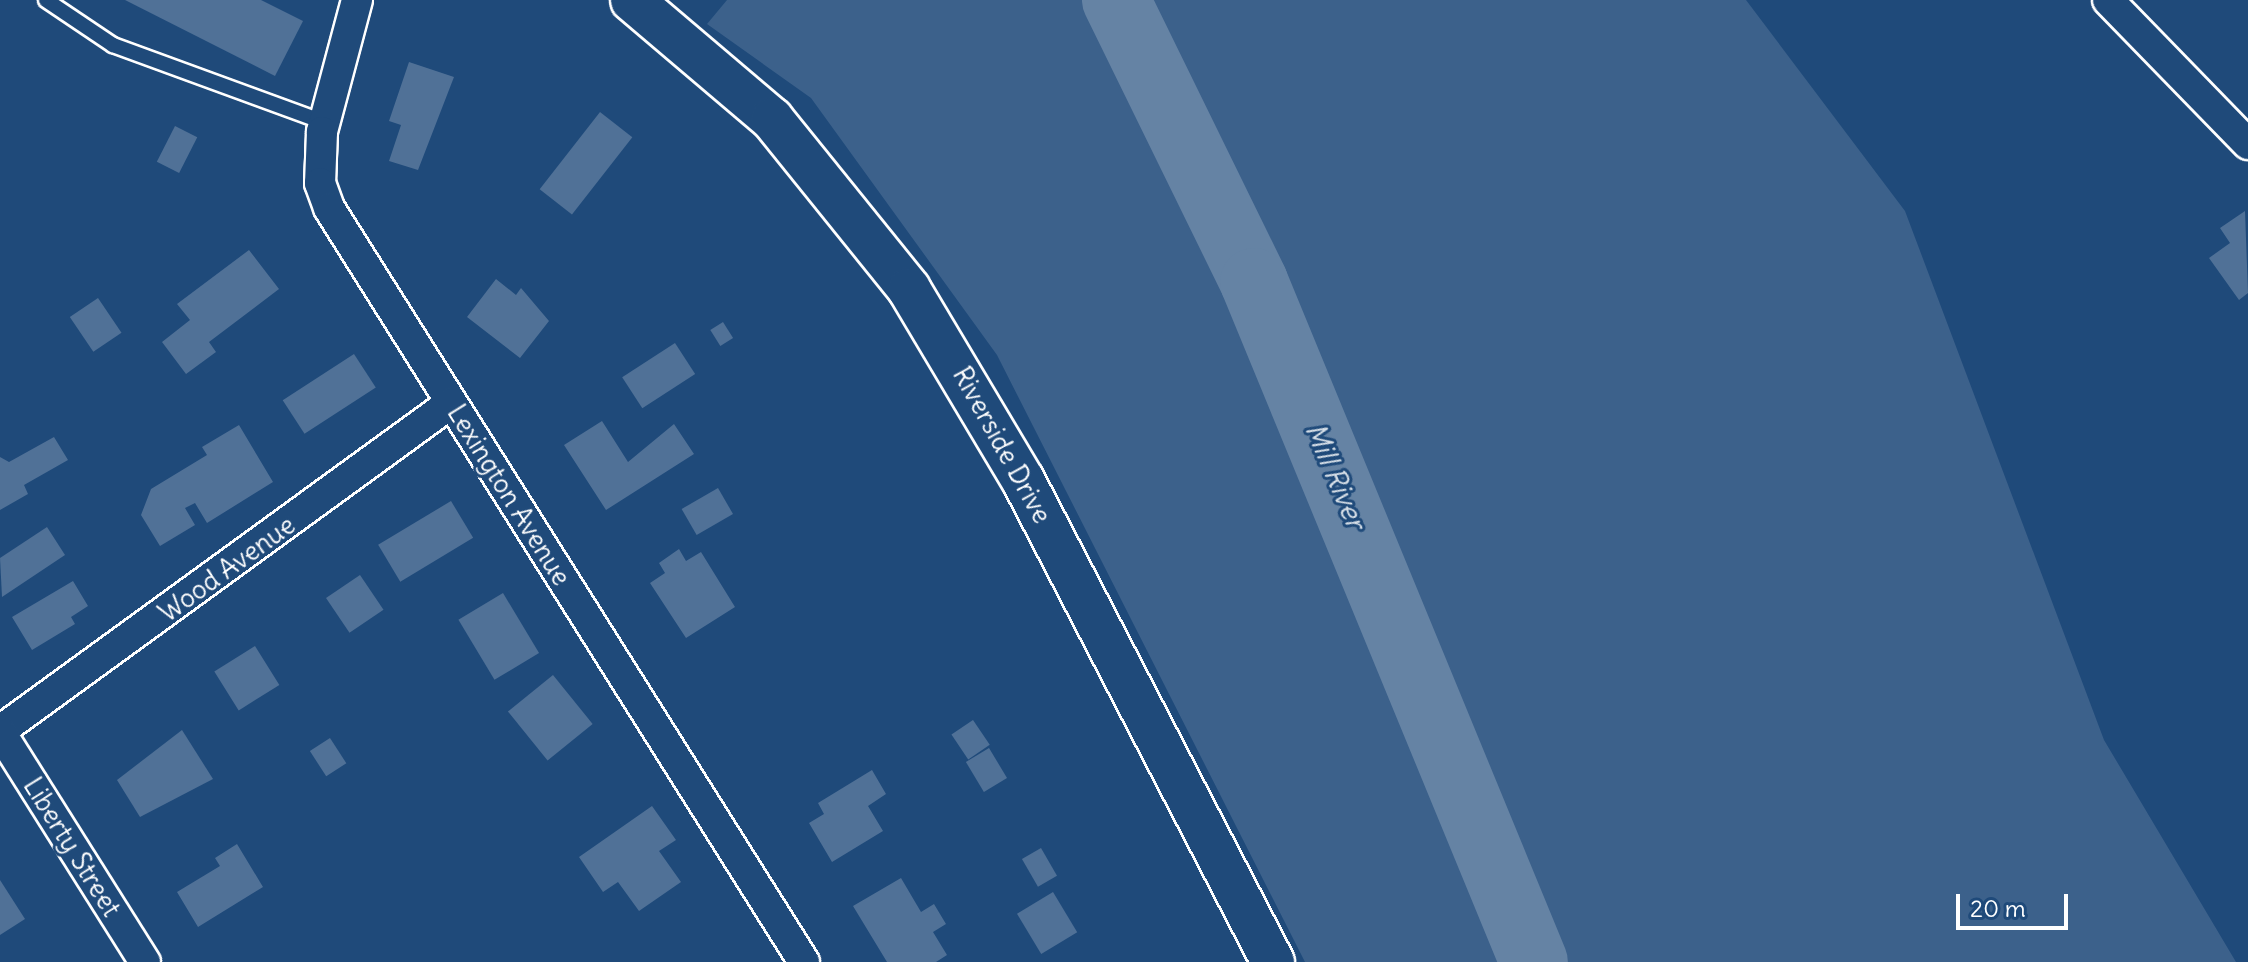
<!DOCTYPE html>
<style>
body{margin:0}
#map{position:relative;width:2248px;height:962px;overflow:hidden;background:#1f4a7a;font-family:Delius,sans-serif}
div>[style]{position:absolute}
.green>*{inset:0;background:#3c618b}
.river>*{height:68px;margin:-34px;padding:0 34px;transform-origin:34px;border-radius:34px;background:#6583a4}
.building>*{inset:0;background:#507197;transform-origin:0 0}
.roads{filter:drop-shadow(2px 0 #fff) drop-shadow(-2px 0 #fff) drop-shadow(0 2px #fff) drop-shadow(0 -2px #fff)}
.lane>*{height:14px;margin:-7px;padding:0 7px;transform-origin:7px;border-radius:7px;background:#1f4a7a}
.street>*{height:30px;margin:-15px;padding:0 15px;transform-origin:15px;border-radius:15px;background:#1f4a7a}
.secondary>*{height:42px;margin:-21px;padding:0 21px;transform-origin:21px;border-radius:21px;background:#1f4a7a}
span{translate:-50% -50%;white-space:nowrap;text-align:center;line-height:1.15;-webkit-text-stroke:6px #1f4a7a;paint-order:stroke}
.street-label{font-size:26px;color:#fff}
.water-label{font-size:28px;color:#d8e0e8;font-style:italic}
.scale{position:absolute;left:1956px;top:894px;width:112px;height:36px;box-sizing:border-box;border:4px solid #fff;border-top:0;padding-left:10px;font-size:24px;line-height:28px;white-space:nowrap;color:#fff;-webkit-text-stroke:6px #1f4a7a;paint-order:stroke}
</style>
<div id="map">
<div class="green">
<div style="clip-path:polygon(727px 0,1746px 0,1905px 211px,2104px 740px,2236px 962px,1305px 962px,997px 355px,811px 98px,707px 24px)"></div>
</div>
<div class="river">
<div style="left:1116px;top:0;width:314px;rotate:63.9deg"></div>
<div style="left:1254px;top:282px;width:735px;rotate:67.62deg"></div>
</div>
<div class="building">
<div style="clip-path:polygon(125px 0,261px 0,303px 21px,275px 76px)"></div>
<div style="clip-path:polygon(409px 62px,454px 77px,418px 170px,389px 161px,401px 125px,389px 121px)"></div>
<div style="left:600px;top:112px;width:41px;height:98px;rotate:38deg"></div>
<div style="left:175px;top:126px;width:25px;height:40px;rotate:27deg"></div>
<div style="clip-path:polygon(2245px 211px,2248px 293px,2239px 300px,2209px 258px,2230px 243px,2220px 228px)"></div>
<div style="clip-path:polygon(249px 250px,279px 289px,209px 342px,216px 352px,186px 374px,162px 342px,190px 320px,177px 304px)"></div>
<div style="clip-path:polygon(496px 279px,516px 295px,521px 288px,549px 321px,520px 358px,467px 317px)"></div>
<div style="left:98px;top:298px;width:42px;height:34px;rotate:56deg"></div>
<div style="left:723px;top:322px;width:19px;height:15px;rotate:58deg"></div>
<div style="left:675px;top:343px;width:37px;height:63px;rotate:57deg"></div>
<div style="left:354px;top:354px;width:40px;height:85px;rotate:57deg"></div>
<div style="clip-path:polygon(602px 421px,628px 462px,674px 424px,694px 454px,606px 510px,564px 445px)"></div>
<div style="clip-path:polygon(239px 425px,273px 482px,207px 523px,195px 503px,185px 508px,195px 525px,160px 546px,141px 515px,151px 489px,207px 455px,202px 447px)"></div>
<div style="clip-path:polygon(54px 437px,68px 460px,24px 485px,28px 494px,0 510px,0 457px,9px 462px)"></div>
<div style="left:718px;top:488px;width:30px;height:42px;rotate:60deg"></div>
<div style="left:451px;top:501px;width:43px;height:85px;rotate:59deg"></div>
<div style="clip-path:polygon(47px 527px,65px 555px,2px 597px,0 558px)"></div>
<div style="clip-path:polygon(679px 549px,686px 561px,701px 552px,735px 607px,686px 638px,650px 583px,665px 573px,659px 563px)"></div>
<div style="left:360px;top:575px;width:42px;height:41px;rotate:56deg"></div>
<div style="clip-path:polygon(73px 581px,88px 606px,71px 617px,75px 624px,32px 650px,12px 617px)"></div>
<div style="left:503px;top:593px;width:70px;height:52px;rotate:59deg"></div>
<div style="left:255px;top:646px;width:46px;height:48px;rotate:58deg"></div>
<div style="left:553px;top:675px;width:63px;height:58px;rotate:51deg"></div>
<div style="left:973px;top:720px;width:30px;height:26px;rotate:56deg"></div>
<div style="clip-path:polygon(182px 730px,213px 779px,140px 817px,117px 780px)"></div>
<div style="left:330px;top:738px;width:30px;height:24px;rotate:57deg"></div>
<div style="left:989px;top:748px;width:35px;height:27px;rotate:59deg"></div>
<div style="clip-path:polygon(872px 770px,886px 794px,868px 806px,883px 831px,832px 862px,809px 823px,824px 814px,818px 803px)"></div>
<div style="clip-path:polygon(652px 806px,676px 840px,659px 851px,681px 882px,639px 911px,618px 882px,603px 892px,579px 857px)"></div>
<div style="clip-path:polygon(237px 844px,263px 887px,198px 927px,177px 892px,220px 866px,215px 858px)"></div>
<div style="left:1041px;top:848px;width:32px;height:22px;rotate:60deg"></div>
<div style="clip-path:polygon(901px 878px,921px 912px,934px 904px,946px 924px,933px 932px,947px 955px,936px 962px,887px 962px,853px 906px)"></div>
<div style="clip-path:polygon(0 880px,25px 919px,0 935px)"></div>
<div style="left:1053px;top:892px;width:47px;height:42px;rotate:59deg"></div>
</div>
<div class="roads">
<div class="lane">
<div style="left:46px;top:0;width:81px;rotate:33.9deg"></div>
<div style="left:113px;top:45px;width:224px;rotate:20.1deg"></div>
</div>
<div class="street">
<div style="left:357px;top:0;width:137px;rotate:104.9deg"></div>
<div style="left:322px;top:132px;width:51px;rotate:92.2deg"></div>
<div style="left:320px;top:183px;width:27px;rotate:70deg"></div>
<div style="left:329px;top:208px;width:891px;rotate:57.79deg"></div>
<div style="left:2108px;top:0;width:201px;rotate:45.8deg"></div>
<div style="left:0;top:731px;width:558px;rotate:-36.03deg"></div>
<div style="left:0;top:732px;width:272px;rotate:57.8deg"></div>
</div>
<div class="secondary">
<div style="left:632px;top:0;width:184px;rotate:40.4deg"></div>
<div style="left:772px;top:119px;width:218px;rotate:51.1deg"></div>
<div style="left:909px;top:289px;width:222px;rotate:59.2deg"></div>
<div style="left:1023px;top:480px;width:543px;rotate:62.59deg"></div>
</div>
</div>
<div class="street-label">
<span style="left:1002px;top:445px;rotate:61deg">Riverside Drive</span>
<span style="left:509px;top:495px;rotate:58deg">Lexington Avenue</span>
<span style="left:227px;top:569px;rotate:-36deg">Wood Avenue</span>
<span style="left:72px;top:847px;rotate:58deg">Liberty Street</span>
</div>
<div class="water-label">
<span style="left:1336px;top:476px;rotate:67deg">Mill River</span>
</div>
<div class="scale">20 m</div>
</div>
